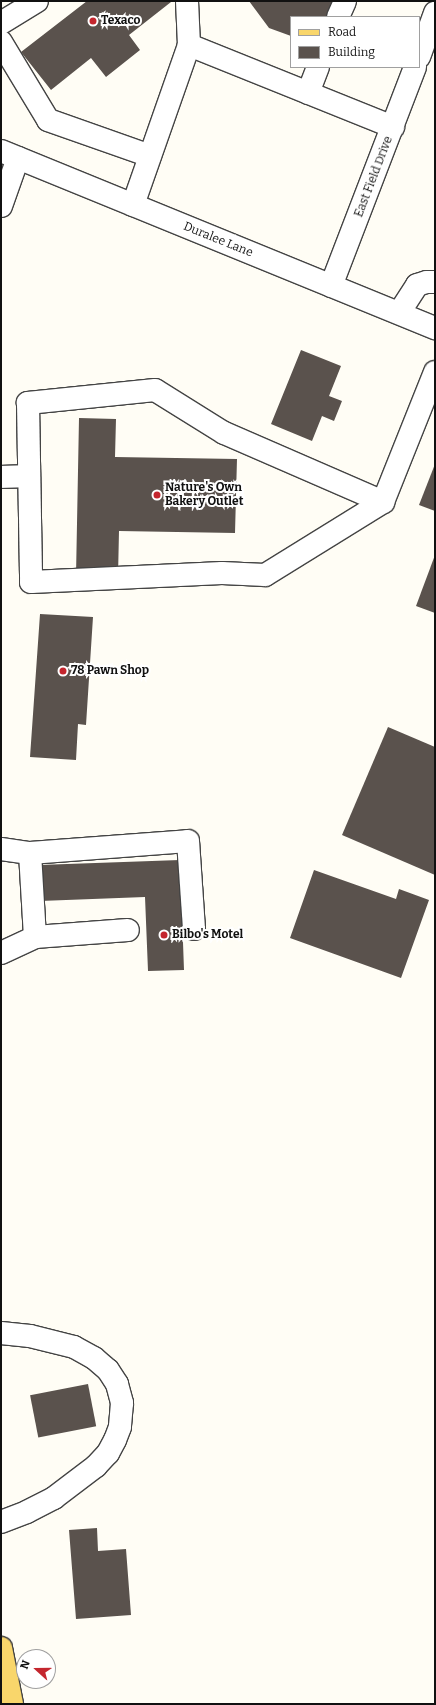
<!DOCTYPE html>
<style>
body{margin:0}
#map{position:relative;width:436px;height:1705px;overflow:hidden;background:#fffdf5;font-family:Bitter,serif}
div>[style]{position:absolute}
.building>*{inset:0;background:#5a524d;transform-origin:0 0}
.roads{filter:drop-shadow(1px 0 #444) drop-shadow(-1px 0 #444) drop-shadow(0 1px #444) drop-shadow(0 -1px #444)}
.minor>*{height:22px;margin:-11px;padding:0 11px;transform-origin:11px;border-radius:11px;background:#fff}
.major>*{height:22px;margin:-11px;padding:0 11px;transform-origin:11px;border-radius:11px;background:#f9d66b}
.dots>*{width:11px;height:11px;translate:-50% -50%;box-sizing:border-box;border:2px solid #fff;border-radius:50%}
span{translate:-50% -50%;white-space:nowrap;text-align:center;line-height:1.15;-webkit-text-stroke:4px #fff;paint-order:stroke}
.poi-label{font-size:12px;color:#111;font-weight:700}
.left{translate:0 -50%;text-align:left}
.street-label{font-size:12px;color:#111}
.frame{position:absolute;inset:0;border:2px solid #111;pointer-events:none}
.legend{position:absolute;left:290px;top:16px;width:130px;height:52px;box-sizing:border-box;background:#fff;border:1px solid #a0a0a0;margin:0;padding:5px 7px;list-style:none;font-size:12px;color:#111}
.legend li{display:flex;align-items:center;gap:8px;height:20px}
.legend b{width:20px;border:1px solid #a0a0a0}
.north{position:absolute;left:16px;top:1649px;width:40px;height:40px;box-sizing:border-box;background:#fff;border:1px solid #a0a0a0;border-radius:50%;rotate:291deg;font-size:11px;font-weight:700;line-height:16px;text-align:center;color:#111}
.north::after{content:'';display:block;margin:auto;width:14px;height:18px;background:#c4262e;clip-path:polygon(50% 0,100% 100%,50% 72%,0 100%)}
</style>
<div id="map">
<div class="building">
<div style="clip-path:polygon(87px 1px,171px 2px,129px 35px,140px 50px,106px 77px,91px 58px,51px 90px,21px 52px)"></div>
<div style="clip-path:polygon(249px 1px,334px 1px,328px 17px,291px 17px,291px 36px,269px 28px)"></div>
<div style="clip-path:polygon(301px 350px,341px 366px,329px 396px,342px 401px,334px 421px,322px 416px,312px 441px,271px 424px)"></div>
<div style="clip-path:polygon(79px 418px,116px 419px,115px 457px,237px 459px,235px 533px,119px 531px,118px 577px,76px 576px)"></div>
<div style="clip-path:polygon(435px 464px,435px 511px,419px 505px)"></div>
<div style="clip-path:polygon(435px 555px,435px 613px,416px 606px)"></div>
<div style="clip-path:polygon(40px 614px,93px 617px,86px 725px,78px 724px,76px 760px,30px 757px)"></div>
<div style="clip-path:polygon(388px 727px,435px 747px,435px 875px,342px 835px)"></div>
<div style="clip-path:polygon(180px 860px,184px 970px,148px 971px,145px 897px,40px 901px,39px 865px)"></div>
<div style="clip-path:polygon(314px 870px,396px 899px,399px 889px,429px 900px,401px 978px,290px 938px)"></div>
<div style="left:88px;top:1384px;width:43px;height:59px;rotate:79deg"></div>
<div style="clip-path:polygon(97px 1528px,98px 1551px,126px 1549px,131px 1615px,76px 1619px,69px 1530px)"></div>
</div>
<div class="roads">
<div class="minor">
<div style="left:187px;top:1px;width:44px;rotate:87.4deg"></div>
<div style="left:338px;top:17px;width:17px;rotate:-66deg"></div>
<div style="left:1px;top:23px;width:42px;rotate:-31.4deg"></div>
<div style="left:1px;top:42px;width:91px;rotate:58.9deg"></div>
<div style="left:48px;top:120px;width:108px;rotate:19.4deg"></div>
<div style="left:419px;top:57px;width:47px;rotate:-70deg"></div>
<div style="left:308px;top:93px;width:28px;rotate:-69deg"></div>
<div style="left:1px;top:151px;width:469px;rotate:22.2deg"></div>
<div style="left:133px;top:205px;width:170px;rotate:-70.7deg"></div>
<div style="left:189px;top:45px;width:220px;rotate:21.9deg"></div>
<div style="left:1px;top:206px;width:51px;rotate:-70.5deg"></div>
<div style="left:331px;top:286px;width:235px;rotate:-69deg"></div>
<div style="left:399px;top:313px;width:33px;rotate:-57deg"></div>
<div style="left:417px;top:285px;width:10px;rotate:-17deg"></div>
<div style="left:427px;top:282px;width:8px"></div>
<div style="left:1px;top:477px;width:28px;rotate:-2deg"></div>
<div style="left:383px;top:502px;width:173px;rotate:-156.5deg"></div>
<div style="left:224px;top:433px;width:81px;rotate:-148.1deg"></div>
<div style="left:155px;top:390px;width:128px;rotate:174.2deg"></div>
<div style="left:28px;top:403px;width:179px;rotate:89deg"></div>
<div style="left:31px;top:582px;width:191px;rotate:-2.7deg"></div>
<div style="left:222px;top:573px;width:43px;rotate:2.7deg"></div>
<div style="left:265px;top:575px;width:139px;rotate:-31.7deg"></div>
<div style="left:383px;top:502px;width:140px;rotate:-68.2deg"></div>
<div style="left:1px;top:849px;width:29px;rotate:8deg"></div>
<div style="left:30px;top:853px;width:158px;rotate:-4.3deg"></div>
<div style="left:188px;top:841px;width:88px;rotate:86.1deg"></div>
<div style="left:30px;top:853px;width:84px;rotate:86.6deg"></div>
<div style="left:1px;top:953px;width:38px;rotate:-25deg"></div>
<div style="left:35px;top:937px;width:93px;rotate:-4.3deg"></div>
<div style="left:1px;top:1333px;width:29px;rotate:6deg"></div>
<div style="left:30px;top:1336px;width:45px;rotate:14deg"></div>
<div style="left:74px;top:1347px;width:23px;rotate:29deg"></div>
<div style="left:94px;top:1358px;width:18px;rotate:41deg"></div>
<div style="left:108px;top:1370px;width:17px;rotate:57deg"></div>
<div style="left:117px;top:1384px;width:20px;rotate:75deg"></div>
<div style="left:122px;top:1403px;width:24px;rotate:95deg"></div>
<div style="left:120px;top:1427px;width:14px;rotate:111deg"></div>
<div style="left:115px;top:1440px;width:15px;rotate:118deg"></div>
<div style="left:108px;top:1453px;width:18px;rotate:133deg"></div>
<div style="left:96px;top:1466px;width:53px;rotate:142.7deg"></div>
<div style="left:54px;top:1498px;width:30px;rotate:153deg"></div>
<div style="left:27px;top:1512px;width:28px;rotate:159deg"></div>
</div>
<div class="major">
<div style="left:1px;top:1648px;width:57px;rotate:78.9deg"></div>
</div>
</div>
<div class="dots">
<div style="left:93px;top:21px;background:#c4262e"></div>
<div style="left:157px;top:495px;background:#c4262e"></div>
<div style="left:63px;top:671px;background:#c4262e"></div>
<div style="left:164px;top:935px;background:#c4262e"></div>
</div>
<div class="poi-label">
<span class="left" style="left:101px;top:21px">Texaco</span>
<span class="left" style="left:165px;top:495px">Nature's Own<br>Bakery Outlet</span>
<span class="left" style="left:71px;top:671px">78 Pawn Shop</span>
<span class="left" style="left:172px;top:935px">Bilbo's Motel</span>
</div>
<div class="street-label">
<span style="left:374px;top:177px;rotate:-69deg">East Field Drive</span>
<span style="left:218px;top:240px;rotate:22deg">Duralee Lane</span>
</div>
<div class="frame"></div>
<ul class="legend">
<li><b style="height:5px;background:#f9d66b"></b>Road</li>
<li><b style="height:11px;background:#5a524d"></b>Building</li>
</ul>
<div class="north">N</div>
</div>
